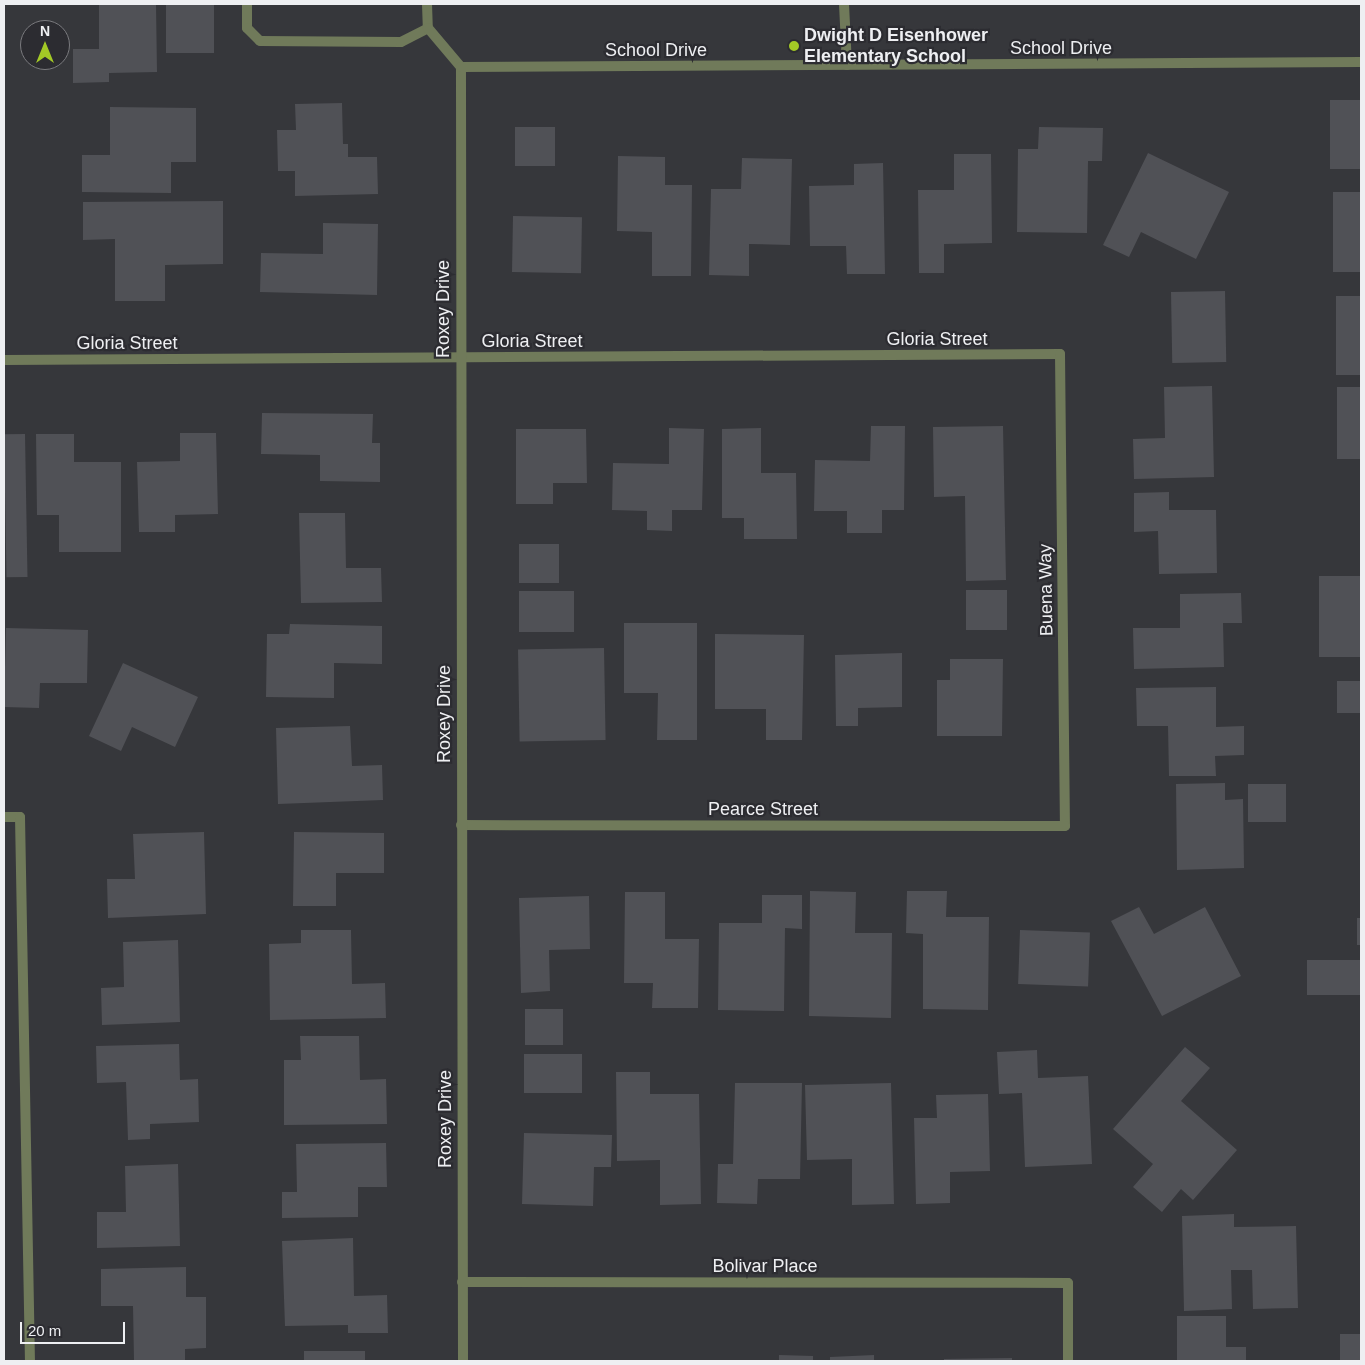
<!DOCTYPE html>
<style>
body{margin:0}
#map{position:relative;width:1365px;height:1365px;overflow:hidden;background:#36373b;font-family:Arial,sans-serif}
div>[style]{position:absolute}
.building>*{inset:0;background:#505156;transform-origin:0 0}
.lane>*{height:10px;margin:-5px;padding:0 5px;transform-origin:5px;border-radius:5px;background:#707a5a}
.street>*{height:10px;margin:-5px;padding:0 5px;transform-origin:5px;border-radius:5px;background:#707a5a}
.dots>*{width:14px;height:14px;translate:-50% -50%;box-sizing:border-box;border:2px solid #2c2c31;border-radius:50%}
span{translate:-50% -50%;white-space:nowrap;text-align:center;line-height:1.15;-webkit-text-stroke:4.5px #2c2c31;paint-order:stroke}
.poi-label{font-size:18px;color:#eeeff2;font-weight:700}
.left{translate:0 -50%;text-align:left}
.street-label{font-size:18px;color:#eeeff2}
.frame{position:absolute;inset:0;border:5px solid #eeeff2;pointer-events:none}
.north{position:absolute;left:20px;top:20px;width:50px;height:50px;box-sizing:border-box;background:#2c2c31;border:1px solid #7a7a7e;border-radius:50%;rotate:0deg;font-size:14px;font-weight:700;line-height:20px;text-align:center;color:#eeeff2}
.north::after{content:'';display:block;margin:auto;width:18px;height:22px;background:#a3c926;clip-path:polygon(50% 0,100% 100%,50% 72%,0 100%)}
.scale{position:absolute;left:20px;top:1322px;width:105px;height:22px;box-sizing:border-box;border:2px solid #eeeff2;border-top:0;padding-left:6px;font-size:15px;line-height:18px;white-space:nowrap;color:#eeeff2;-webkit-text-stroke:4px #2c2c31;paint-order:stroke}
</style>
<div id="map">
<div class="building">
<div style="clip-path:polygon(99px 4px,156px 4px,157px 72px,109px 73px,109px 82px,73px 83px,73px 49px,99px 49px)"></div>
<div style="left:166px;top:4px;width:48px;height:49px"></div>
<div style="left:1361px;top:100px;width:69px;height:31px;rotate:90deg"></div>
<div style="clip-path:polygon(342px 103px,343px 144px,348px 144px,348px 157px,377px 157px,378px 194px,295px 196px,295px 171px,278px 171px,277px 130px,296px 130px,295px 104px)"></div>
<div style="clip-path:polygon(110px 107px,196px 108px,196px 162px,171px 162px,171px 193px,82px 192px,82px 155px,110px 155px)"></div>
<div style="left:515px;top:127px;width:40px;height:39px"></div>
<div style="clip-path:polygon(1039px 127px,1103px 128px,1102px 161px,1088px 161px,1087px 233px,1017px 232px,1018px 149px,1038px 149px)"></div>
<div style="clip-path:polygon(1148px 153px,1229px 192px,1196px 259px,1141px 232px,1129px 257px,1103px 245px)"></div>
<div style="clip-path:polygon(954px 154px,991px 154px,992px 243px,944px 244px,944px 273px,919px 273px,918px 190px,954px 190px)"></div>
<div style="clip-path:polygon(618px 156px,665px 157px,665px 185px,692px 185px,691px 276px,652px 276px,652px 232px,617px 231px)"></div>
<div style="clip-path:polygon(742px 158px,792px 159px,790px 245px,749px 244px,749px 276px,709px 275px,711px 189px,741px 189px)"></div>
<div style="clip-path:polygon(883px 163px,885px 274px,847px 274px,846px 246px,810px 246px,809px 186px,854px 185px,854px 164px)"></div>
<div style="left:1361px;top:192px;width:80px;height:28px;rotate:90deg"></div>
<div style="clip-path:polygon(223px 201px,223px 264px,165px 265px,165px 301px,115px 301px,115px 239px,83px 240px,83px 202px)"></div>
<div style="left:513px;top:216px;width:69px;height:56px;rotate:1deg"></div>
<div style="clip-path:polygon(323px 223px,378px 224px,377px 295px,260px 292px,261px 253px,323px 254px)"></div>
<div style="left:1225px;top:291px;width:71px;height:54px;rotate:89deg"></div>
<div style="left:1336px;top:296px;width:25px;height:79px"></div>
<div style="clip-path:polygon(1212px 386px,1214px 477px,1134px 479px,1133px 439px,1165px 438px,1164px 387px)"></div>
<div style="left:1337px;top:387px;width:24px;height:72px"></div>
<div style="clip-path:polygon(262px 413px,373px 414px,372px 443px,380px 443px,380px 482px,320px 481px,320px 455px,261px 454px)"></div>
<div style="clip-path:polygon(871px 426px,905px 426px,904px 510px,882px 510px,882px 533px,847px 533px,847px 511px,814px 511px,815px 460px,870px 461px)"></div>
<div style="clip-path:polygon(1003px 426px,1006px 580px,966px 581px,965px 496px,934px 497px,933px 427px)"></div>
<div style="clip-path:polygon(669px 428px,704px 429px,702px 510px,672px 510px,672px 531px,647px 530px,647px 511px,612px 510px,613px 463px,669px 464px)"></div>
<div style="clip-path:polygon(761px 428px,761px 473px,796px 473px,797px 539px,744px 539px,744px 518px,722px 518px,722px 429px)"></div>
<div style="clip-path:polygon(516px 429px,586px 429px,587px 483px,553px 483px,553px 504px,516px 504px)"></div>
<div style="clip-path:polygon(180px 433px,216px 433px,218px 514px,175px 515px,175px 532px,139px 532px,137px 462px,180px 461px)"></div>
<div style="left:25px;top:434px;width:143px;height:21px;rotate:89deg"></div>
<div style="clip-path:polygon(36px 434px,74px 434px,74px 462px,121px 462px,121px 552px,59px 552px,59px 515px,37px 515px)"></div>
<div style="clip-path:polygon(1169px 492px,1169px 510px,1216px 510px,1217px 573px,1159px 574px,1158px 531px,1134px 532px,1134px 493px)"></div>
<div style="clip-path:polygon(299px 513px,345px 513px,346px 568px,381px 568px,382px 602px,301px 603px)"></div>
<div style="left:519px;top:544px;width:40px;height:39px"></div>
<div style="left:1361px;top:576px;width:81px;height:42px;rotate:90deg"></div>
<div style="left:1007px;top:590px;width:40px;height:41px;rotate:90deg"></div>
<div style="left:519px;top:591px;width:55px;height:41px"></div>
<div style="clip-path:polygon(1241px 593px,1242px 623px,1223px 623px,1224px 667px,1134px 669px,1133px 628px,1180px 628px,1180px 594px)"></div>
<div style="clip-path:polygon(624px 623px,697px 623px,697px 740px,657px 740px,658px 693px,624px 693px)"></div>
<div style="clip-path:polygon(290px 624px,382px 626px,382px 664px,334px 663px,334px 698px,266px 697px,267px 634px,289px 634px)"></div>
<div style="clip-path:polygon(6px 628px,88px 630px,87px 683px,40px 683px,39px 708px,4px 707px)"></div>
<div style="clip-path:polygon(715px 634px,804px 635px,802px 740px,766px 740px,766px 709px,715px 709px)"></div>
<div style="left:604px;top:648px;width:92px;height:86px;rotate:89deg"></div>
<div style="clip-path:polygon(902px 653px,902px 707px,858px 708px,858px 726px,836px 726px,835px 655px)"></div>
<div style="clip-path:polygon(950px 659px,1003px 659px,1002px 736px,937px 736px,937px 680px,950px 680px)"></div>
<div style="clip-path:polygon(123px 663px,198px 697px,175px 747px,132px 727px,121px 751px,89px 736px)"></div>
<div style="left:1337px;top:681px;width:24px;height:32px"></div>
<div style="clip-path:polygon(1216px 687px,1216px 727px,1244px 726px,1244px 755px,1215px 756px,1216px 776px,1169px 776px,1168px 726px,1137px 726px,1136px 688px)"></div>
<div style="clip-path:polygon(350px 726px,352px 766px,382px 765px,383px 800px,278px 804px,276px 728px)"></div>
<div style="clip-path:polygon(1225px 783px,1225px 800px,1243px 799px,1244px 868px,1177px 870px,1176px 784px)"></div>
<div style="left:1248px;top:784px;width:38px;height:38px"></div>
<div style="clip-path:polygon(204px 832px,206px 914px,108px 918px,107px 879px,135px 879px,133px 834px)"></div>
<div style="clip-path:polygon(294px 832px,384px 833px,384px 873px,336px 873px,336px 906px,293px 906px)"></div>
<div style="clip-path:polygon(810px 891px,856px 892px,855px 933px,892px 933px,891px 1018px,809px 1016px)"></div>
<div style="clip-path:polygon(907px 891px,947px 891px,946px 917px,989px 917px,988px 1010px,923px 1009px,923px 934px,906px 933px)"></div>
<div style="clip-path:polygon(625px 892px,665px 892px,665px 939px,699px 939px,698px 1008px,652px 1008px,653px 983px,624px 983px)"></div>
<div style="clip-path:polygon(762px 895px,802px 895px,802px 929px,785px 928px,784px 1011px,718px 1010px,719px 923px,762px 923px)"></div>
<div style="clip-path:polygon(589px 896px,590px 949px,549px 950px,550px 991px,521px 993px,519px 898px)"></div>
<div style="clip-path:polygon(1139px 907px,1154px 934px,1205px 907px,1241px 976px,1162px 1016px,1111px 921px)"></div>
<div style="left:1361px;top:918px;width:27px;height:4px;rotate:90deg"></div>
<div style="clip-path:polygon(301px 930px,351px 930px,352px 984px,385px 983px,386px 1018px,270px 1020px,269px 944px,301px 943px)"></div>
<div style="left:1020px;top:930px;width:70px;height:54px;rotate:2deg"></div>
<div style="clip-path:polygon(178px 940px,180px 1022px,102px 1025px,101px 988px,124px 987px,123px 942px)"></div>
<div style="left:1307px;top:960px;width:54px;height:35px"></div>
<div style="left:525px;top:1009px;width:38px;height:36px"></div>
<div style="clip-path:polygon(300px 1036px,359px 1036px,360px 1080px,386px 1079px,387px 1124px,284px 1125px,284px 1060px,301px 1060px)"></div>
<div style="clip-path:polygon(179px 1044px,180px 1080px,198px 1079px,199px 1122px,150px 1124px,150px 1139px,128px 1140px,126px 1082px,97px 1083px,96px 1046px)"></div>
<div style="clip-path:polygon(1185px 1047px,1210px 1068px,1181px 1101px,1237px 1150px,1193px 1200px,1181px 1189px,1162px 1212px,1133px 1187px,1153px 1164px,1113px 1129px)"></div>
<div style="clip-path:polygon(1037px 1050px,1038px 1078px,1088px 1076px,1092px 1164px,1025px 1167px,1022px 1093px,999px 1094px,997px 1052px)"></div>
<div style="left:524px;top:1054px;width:58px;height:39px"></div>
<div style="clip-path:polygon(616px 1072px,650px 1072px,650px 1094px,699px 1094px,701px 1204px,660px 1205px,660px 1160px,617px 1161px)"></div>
<div style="clip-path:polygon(735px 1083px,802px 1083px,800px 1179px,758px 1179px,757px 1204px,717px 1203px,718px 1164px,733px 1164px)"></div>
<div style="clip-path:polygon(891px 1083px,894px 1204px,852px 1205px,852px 1159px,807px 1160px,805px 1085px)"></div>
<div style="clip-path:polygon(988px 1094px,990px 1171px,950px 1172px,950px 1203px,916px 1204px,914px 1118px,937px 1118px,936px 1095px)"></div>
<div style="clip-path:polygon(524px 1133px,612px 1135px,611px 1167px,594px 1167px,593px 1206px,522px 1204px)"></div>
<div style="clip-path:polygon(386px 1143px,387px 1187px,358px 1187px,358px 1217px,282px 1218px,282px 1192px,297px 1192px,296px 1144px)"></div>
<div style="clip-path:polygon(178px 1164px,180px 1246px,97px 1248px,97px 1212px,126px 1212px,125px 1166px)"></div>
<div style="clip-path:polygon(1234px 1214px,1234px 1227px,1296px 1226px,1298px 1308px,1253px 1309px,1252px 1270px,1231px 1270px,1232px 1309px,1184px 1311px,1182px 1216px)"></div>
<div style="clip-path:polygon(353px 1238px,354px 1296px,387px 1295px,388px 1333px,348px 1333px,348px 1325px,285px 1326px,282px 1241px)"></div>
<div style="clip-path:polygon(186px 1267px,186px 1297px,206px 1297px,206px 1348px,185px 1349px,185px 1361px,134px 1361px,133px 1306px,101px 1306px,101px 1269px)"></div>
<div style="clip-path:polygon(1177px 1316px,1226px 1316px,1226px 1347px,1246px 1347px,1246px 1361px,1177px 1361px)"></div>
<div style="left:1340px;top:1334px;width:21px;height:27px"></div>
<div style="left:304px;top:1351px;width:61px;height:10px"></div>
<div style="clip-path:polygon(779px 1355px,813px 1356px,813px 1361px,779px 1361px)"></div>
<div style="clip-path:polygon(874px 1355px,874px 1361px,830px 1361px,830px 1357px)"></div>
<div style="clip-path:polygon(1012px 1358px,1012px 1361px,944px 1361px,944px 1359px)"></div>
</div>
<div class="lane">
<div style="left:247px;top:4px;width:24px;rotate:90deg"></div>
<div style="left:247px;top:28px;width:18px;rotate:45deg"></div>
<div style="left:260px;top:41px;width:141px;rotate:0.4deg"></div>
<div style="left:401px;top:42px;width:30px;rotate:-27deg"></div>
<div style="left:427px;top:4px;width:24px;rotate:88deg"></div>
<div style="left:428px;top:28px;width:51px;rotate:49.8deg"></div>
<div style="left:844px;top:4px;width:61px;rotate:87.2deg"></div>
</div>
<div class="street">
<div style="left:4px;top:360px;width:1056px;rotate:-0.33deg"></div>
<div style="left:1060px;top:354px;width:472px;rotate:89.4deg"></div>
<div style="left:1065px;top:826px;width:604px;rotate:-179.91deg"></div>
<div style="left:4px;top:817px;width:16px"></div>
<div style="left:20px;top:817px;width:544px;rotate:88.95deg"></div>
<div style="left:462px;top:1282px;width:606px;rotate:0.09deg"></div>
<div style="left:1068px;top:1283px;width:78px;rotate:90deg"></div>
<div style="left:463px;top:1361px;width:1294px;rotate:-90.09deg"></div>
<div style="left:461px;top:67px;width:900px;rotate:-0.32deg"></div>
</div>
<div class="dots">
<div style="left:794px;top:46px;background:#a3c926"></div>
</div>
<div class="poi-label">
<span class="left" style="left:804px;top:46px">Dwight D Eisenhower<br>Elementary School</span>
</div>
<div class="street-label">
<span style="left:1061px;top:48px">School Drive</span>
<span style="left:656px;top:50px">School Drive</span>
<span style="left:443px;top:309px;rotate:-90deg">Roxey Drive</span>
<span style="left:937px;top:339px">Gloria Street</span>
<span style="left:532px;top:341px">Gloria Street</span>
<span style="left:127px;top:343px">Gloria Street</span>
<span style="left:1046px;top:590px;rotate:-91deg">Buena Way</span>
<span style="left:444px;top:714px;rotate:-90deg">Roxey Drive</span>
<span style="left:763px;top:809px">Pearce Street</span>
<span style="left:445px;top:1119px;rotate:-90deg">Roxey Drive</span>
<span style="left:765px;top:1266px">Bolivar Place</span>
</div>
<div class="frame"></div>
<div class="north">N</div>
<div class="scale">20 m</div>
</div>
